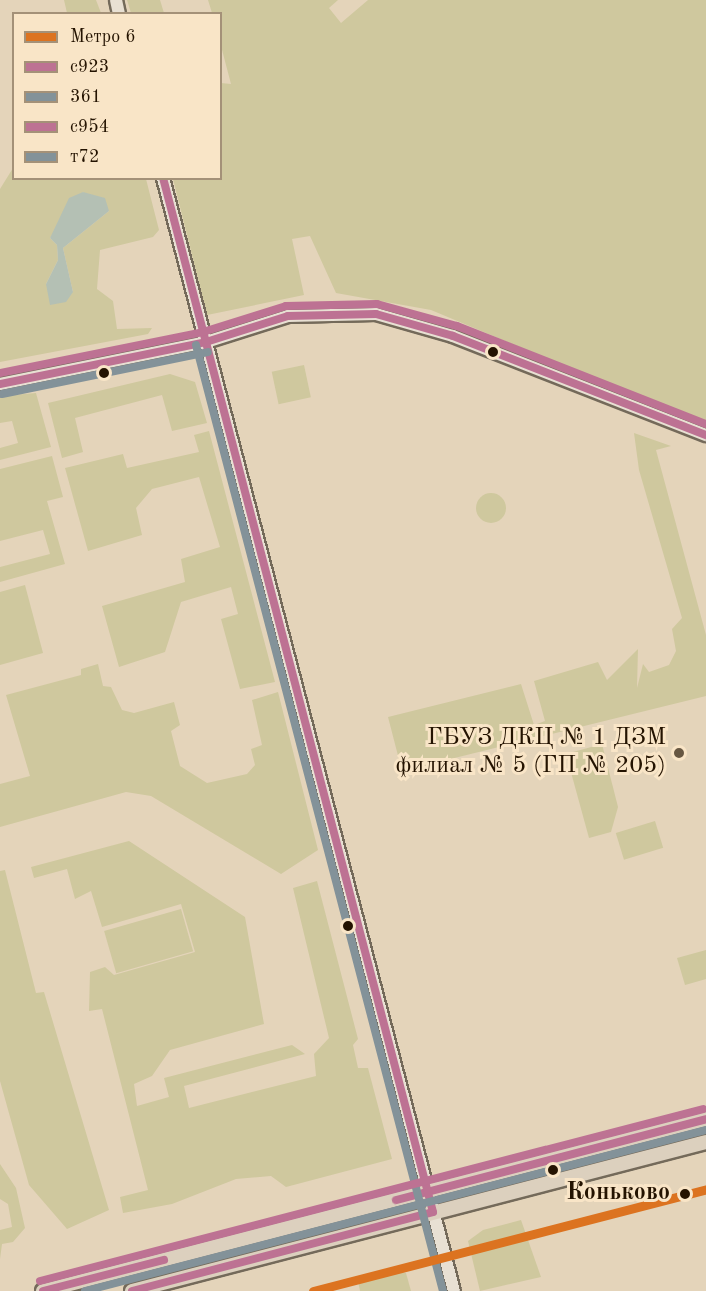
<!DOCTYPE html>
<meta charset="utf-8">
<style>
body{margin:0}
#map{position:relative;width:706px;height:1291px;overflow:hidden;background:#e4d4ba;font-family:"Old Standard TT",serif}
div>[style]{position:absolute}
.green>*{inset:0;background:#cfc89e;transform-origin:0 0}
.round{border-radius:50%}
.water>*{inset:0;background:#b4c0b4}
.roads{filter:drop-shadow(2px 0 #746a5a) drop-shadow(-2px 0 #746a5a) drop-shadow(0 2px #746a5a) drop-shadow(0 -2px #746a5a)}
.secondary>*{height:12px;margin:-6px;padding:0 6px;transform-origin:6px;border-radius:6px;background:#e8e0d3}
.primary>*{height:14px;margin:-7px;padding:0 7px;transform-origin:7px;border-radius:7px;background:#dcd0be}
.bus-1>*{height:8px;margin:-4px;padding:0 4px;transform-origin:4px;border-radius:4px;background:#bd7293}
.bus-2>*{height:8px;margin:-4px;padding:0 4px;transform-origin:4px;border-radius:4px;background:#839299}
.bus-3>*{height:8px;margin:-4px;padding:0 4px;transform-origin:4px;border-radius:4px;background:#bd7293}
.bus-4>*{height:8px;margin:-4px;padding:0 4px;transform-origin:4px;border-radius:4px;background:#839299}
.metro-1>*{height:9px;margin:-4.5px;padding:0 4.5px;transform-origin:4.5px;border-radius:4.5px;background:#dc7320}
.dots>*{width:16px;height:16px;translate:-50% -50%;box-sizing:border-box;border:3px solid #f9e5c7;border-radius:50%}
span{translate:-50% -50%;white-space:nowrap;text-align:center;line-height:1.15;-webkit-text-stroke:6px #f9e5c7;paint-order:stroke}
.poi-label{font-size:24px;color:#241301}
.right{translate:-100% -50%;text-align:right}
.stop-label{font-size:24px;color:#241301;font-weight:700}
.legend{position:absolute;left:12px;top:12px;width:210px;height:168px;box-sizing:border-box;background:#f9e5c7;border:2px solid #a49178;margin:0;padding:8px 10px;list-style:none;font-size:18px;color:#241301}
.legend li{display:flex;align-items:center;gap:12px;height:30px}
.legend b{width:30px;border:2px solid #a49178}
</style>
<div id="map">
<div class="green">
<div style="clip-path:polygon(64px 0,96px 0,101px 13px,67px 13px)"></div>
<div style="clip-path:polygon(127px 0,160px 0,164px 13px,131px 13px)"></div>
<div style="clip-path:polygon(208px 0,338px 0,329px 8px,341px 23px,368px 0,706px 0,706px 425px,431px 310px,336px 293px,310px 236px,292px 239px,304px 295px,207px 315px,173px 179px,220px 178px,221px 83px,231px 84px,221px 46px,220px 14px,212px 13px)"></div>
<div style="clip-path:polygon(evenodd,13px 168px,14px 178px,146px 179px,159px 230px,153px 237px,100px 250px,97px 289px,113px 301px,117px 329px,152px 328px,148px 334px,0 362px,0 189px,13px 168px,83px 192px,109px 211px,63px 248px,73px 292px,46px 284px,58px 260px,57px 245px,50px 238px,83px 192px)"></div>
<div style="left:304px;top:365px;width:33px;height:33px;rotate:78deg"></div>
<div style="clip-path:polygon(170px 374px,195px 382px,207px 423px,172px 431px,162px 395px,75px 418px,83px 452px,62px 458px,48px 403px)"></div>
<div style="clip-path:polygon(36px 393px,51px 447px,0 460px,0 448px,18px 443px,12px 421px,0 423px,0 396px)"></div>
<div style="clip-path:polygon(209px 431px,275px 682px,240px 689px,221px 619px,238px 614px,231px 587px,181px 602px,165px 652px,119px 667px,102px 606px,185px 582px,181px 559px,220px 547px,199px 477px,152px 489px,136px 508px,142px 535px,88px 551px,65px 468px,123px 454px,127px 468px,199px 452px,194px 435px)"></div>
<div style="clip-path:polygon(634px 433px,671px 446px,656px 450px,706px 635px,706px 696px,402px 771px,388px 717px,521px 684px,534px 725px,545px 721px,534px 681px,598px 662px,607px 680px,638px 649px,637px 688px,643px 664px,649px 672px,669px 665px,676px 651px,672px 629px,682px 618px,639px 470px)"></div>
<div style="clip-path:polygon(52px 456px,63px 497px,47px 501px,65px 564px,0 582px,0 567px,50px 554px,43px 530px,0 541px,0 469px)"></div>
<div class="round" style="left:476px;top:493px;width:30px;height:30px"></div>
<div style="clip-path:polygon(25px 585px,43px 653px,0 665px,0 592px)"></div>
<div style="clip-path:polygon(98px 664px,103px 686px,111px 687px,122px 710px,134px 713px,174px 702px,180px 725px,171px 731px,180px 766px,207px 783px,247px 774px,255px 765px,251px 749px,262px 745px,252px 700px,278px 692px,318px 850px,281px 874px,151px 796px,126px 792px,0 827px,0 784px,30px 776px,6px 695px,81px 675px,81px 669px)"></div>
<div style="clip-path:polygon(602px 744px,618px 807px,611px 832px,589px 838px,566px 754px)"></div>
<div style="left:655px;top:821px;width:28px;height:41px;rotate:73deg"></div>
<div style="clip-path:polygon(129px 841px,245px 917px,264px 1024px,170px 1050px,152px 1076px,134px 1084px,137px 1106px,169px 1097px,164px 1078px,292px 1045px,305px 1054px,184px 1086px,189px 1108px,316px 1076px,314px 1054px,329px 1038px,293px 888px,317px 881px,358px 1039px,353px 1045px,358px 1068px,368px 1068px,392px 1159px,286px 1187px,271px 1176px,236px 1179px,172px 1204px,123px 1213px,120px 1197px,148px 1190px,102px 1009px,89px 1011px,90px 972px,105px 967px,114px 975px,195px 952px,181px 904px,102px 927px,91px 891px,75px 899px,67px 869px,34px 878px,31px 867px)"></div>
<div style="clip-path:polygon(5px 870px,36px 993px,44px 992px,109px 1210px,67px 1229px,29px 1185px,0 1081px,0 871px)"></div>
<div style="left:181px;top:909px;width:44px;height:80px;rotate:74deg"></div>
<div style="clip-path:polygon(706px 950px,706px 979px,685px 985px,677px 958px)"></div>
<div style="clip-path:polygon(0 1164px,16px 1188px,25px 1228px,13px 1242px,2px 1244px,0 1259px,0 1230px,12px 1227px,8px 1204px,0 1199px)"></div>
<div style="clip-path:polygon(521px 1220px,541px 1277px,480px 1291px,468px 1241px,483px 1230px)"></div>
<div style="clip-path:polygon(396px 1272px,406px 1273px,411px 1291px,360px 1291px,358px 1281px)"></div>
</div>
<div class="water">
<div style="clip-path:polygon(83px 192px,105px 198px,109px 211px,63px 248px,73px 292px,66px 302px,50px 305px,46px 284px,58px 260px,57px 245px,50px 238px,69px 198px)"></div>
</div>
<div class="roads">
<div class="secondary">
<div style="left:116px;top:0;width:14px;rotate:78deg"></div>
<div style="left:163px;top:178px;width:1150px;rotate:75.35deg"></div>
<div style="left:0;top:384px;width:210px;rotate:-11.5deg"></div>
<div style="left:206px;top:342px;width:86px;rotate:-17.6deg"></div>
<div style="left:288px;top:316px;width:88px;rotate:-1.3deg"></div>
<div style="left:376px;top:314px;width:80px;rotate:15.9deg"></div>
<div style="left:453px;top:336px;width:272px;rotate:21.4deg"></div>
</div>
<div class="primary">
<div style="left:43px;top:1291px;width:685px;rotate:-14.54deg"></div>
<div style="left:132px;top:1291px;width:593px;rotate:-14.55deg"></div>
</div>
</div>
<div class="bus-1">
<div style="left:0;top:384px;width:210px;rotate:-11.5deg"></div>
<div style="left:206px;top:342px;width:86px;rotate:-17.6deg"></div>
<div style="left:288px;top:316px;width:88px;rotate:-1.3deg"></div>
<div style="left:376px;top:314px;width:80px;rotate:15.9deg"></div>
<div style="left:453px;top:336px;width:272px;rotate:21.4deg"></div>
<div style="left:396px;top:1200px;width:320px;rotate:-14.6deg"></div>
<div style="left:43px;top:1291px;width:125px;rotate:-14.4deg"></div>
<div style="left:132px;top:1291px;width:311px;rotate:-14.7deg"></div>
<div style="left:433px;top:1212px;width:1069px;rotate:-104.63deg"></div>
</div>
<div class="bus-2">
<div style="left:196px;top:345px;width:978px;rotate:75.37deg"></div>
<div style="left:2px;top:394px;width:210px;rotate:-11.5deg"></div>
</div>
<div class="bus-3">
<div style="left:0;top:373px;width:207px;rotate:-11.4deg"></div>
<div style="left:203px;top:332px;width:87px;rotate:-17.4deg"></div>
<div style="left:286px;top:306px;width:91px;rotate:-1.3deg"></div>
<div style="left:377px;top:304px;width:83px;rotate:15.4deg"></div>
<div style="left:457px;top:326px;width:268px;rotate:21.5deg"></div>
<div style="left:40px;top:1281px;width:685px;rotate:-14.54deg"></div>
</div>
<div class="bus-4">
<div style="left:85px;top:1291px;width:642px;rotate:-14.53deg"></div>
</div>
<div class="metro-1">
<div style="left:313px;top:1291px;width:406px;rotate:-14.5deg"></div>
</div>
<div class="dots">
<div style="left:493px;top:352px;background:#241301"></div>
<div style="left:104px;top:373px;background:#241301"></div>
<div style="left:679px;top:753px;background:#675742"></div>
<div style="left:348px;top:926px;background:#241301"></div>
<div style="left:553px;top:1170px;background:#241301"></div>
<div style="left:685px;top:1194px;background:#241301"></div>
</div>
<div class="poi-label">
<span class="right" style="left:666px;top:753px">ГБУЗ ДКЦ № 1 ДЗМ<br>филиал № 5 (ГП № 205)</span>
</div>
<div class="stop-label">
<span class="right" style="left:670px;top:1194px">Коньково</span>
</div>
<ul class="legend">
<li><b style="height:8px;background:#dc7320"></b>Метро 6</li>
<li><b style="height:8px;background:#bd7293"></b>с923</li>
<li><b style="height:8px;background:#839299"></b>361</li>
<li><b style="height:8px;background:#bd7293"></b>с954</li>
<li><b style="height:8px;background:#839299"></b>т72</li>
</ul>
</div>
